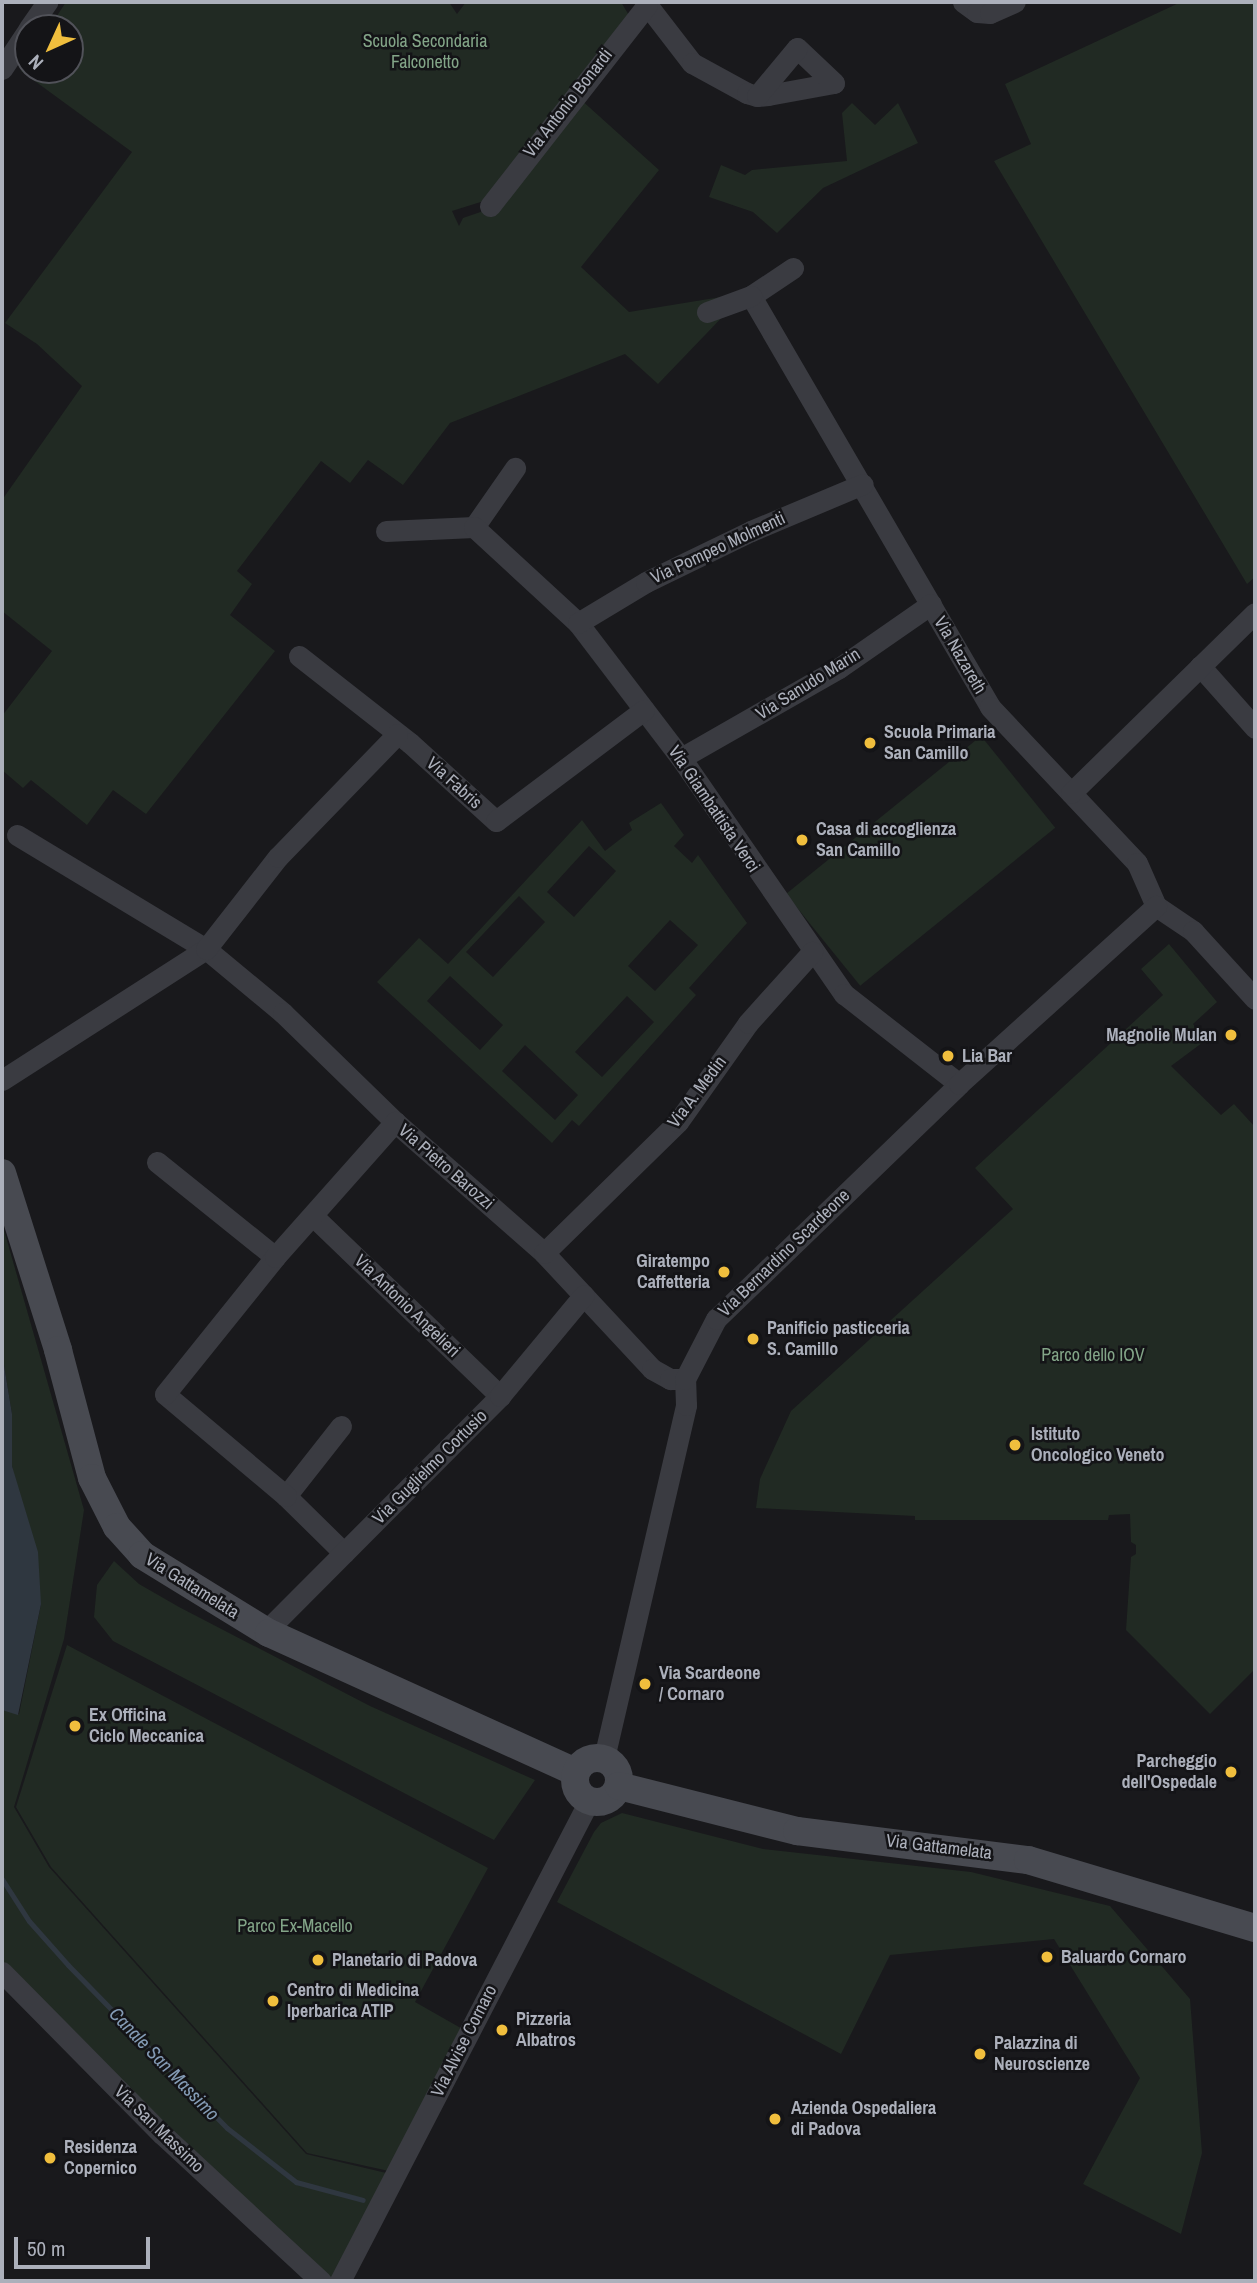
<!DOCTYPE html>
<style>
body{margin:0}
#map{position:relative;width:1257px;height:2283px;overflow:hidden;background:#19191c;font-family:"Archivo Narrow",sans-serif}
div>[style]{position:absolute}
.green>*{inset:0;background:#212a23;transform-origin:0 0}
.water>*{inset:0;background:#2f3740}
.stream>*{height:5px;margin:-2.5px;padding:0 2.5px;transform-origin:2.5px;border-radius:2.5px;background:#2f3740}
.minor>*{height:21px;margin:-10.5px;padding:0 10.5px;transform-origin:10.5px;border-radius:10.5px;background:#3a3b41}
.secondary>*{height:28px;margin:-14px;padding:0 14px;transform-origin:14px;border-radius:14px;background:#484a51}
.secondary>.ring{margin:-14px;padding:0;box-sizing:content-box;background:none;border:28px solid #484a51;border-radius:50%}
.dots>*{width:19px;height:19px;translate:-50% -50%;box-sizing:border-box;border:4px solid #141417;border-radius:50%}
span{translate:-50% -50%;white-space:nowrap;text-align:center;line-height:1.15;-webkit-text-stroke:5px #141417;paint-order:stroke}
.park-label{font-size:18px;color:#83a588}
.street-label{font-size:18px;color:#acb0bb}
.poi-label{font-size:18px;color:#acb0bb;font-weight:700}
.left{translate:0 -50%;text-align:left}
.right{translate:-100% -50%;text-align:right}
.water-label{font-size:19px;color:#849bb5;font-style:italic}
.frame{position:absolute;inset:0;border:4px solid #acb0bb;pointer-events:none}
.north{position:absolute;left:14px;top:14px;width:70px;height:70px;box-sizing:border-box;background:#141417;border:2px solid #515259;border-radius:50%;rotate:225deg;font-size:19px;font-weight:700;line-height:28px;text-align:center;color:#acb0bb}
.north::after{content:'';display:block;margin:auto;width:24px;height:32px;background:#f0be3d;clip-path:polygon(50% 0,100% 100%,50% 72%,0 100%)}
.scale{position:absolute;left:14px;top:2237px;width:136px;height:32px;box-sizing:border-box;border:4px solid #acb0bb;border-top:0;padding-left:9px;font-size:21px;line-height:24px;white-space:nowrap;color:#acb0bb;-webkit-text-stroke:5px #141417;paint-order:stroke}
</style>
<div id="map">
<div class="green">
<div style="clip-path:polygon(66px 2px,449px 2px,457px 14px,466px 2px,621px 2px,630px 17px,487px 200px,452px 211px,459px 226px,463px 218px,495px 207px,579px 98px,659px 170px,581px 267px,629px 312px,721px 297px,730px 309px,658px 384px,625px 354px,450px 423px,403px 485px,368px 460px,350px 483px,321px 461px,237px 571px,252px 584px,230px 615px,275px 651px,146px 814px,113px 790px,87px 825px,31px 780px,23px 788px,2px 770px,2px 716px,52px 651px,2px 611px,2px 500px,82px 386px,37px 344px,5px 323px,132px 152px,21px 71px,28px 61px,28px 70px,70px 70px,70px 28px,49px 28px)"></div>
<div style="clip-path:polygon(1181px 2px,1255px 2px,1255px 577px,1247px 584px,994px 161px,1031px 144px,1005px 84px)"></div>
<div style="clip-path:polygon(852px 103px,875px 125px,898px 103px,918px 143px,823px 188px,777px 233px,753px 212px,709px 197px,721px 165px,745px 175px,752px 170px,847px 161px,842px 113px)"></div>
<div style="left:981px;top:736px;width:118px;height:251px;rotate:51deg"></div>
<div style="clip-path:polygon(evenodd,661px 803px,684px 835px,674px 846px,692px 863px,698px 855px,747px 923px,689px 988px,696px 995px,579px 1126px,572px 1120px,552px 1143px,377px 982px,419px 938px,448px 964px,582px 820px,605px 851px,632px 830px,629px 823px,661px 803px,589px 846px,616px 871px,574px 917px,547px 892px,589px 846px,661px 803px,519px 896px,545px 922px,493px 977px,466px 952px,519px 896px,661px 803px,670px 920px,698px 945px,655px 991px,628px 966px,670px 920px,661px 803px,450px 976px,503px 1025px,480px 1050px,427px 1001px,450px 976px,661px 803px,627px 996px,654px 1022px,602px 1077px,575px 1052px,627px 996px,661px 803px,525px 1045px,578px 1095px,555px 1120px,502px 1071px,525px 1045px)"></div>
<div style="clip-path:polygon(1169px 944px,1217px 1002px,1193px 1024px,1206px 1040px,1171px 1066px,1221px 1115px,1234px 1104px,1255px 1127px,1255px 1669px,1210px 1714px,1126px 1630px,1131px 1557px,1136px 1554px,1136px 1545px,1131px 1542px,1130px 1514px,1109px 1515px,1108px 1520px,915px 1520px,915px 1516px,756px 1508px,760px 1479px,791px 1411px,1013px 1209px,975px 1168px,1163px 995px,1141px 969px)"></div>
<div style="clip-path:polygon(2px 1223px,84px 1510px,64px 1639px,14px 1807px,49px 1867px,306px 2154px,399px 2176px,333px 2281px,164px 2130px,2px 1962px,2px 1710px,19px 1714px,41px 1604px,12px 1466px,12px 1414px,2px 1353px)"></div>
<div style="clip-path:polygon(114px 1561px,139px 1584px,179px 1607px,370px 1706px,535px 1780px,494px 1840px,113px 1641px,94px 1617px,97px 1585px)"></div>
<div style="clip-path:polygon(67px 1645px,488px 1868px,415px 2002px,466px 2031px,389px 2171px,307px 2153px,51px 1867px,16px 1807px)"></div>
<div style="clip-path:polygon(622px 1813px,763px 1849px,971px 1872px,1110px 1906px,1190px 1999px,1202px 2153px,1181px 2234px,1083px 2184px,1140px 2078px,1054px 1939px,890px 1955px,841px 2054px,557px 1902px,594px 1832px,601px 1823px)"></div>
</div>
<div class="water">
<div style="clip-path:polygon(2px 1353px,12px 1414px,12px 1466px,38px 1552px,41px 1604px,18px 1715px,2px 1710px)"></div>
</div>
<div class="stream">
<div style="left:2px;top:1879px;width:50px;rotate:57.3deg"></div>
<div style="left:29px;top:1921px;width:59px;rotate:48.4deg"></div>
<div style="left:68px;top:1965px;width:228px;rotate:45.7deg"></div>
<div style="left:227px;top:2128px;width:88px;rotate:38deg"></div>
<div style="left:296px;top:2182px;width:69px;rotate:15deg"></div>
</div>
<div class="minor">
<div style="left:645px;top:2px;width:77px;rotate:52.4deg"></div>
<div style="left:692px;top:63px;width:63px;rotate:28.6deg"></div>
<div style="left:747px;top:93px;width:10px;rotate:17deg"></div>
<div style="left:757px;top:96px;width:11px;rotate:-5deg"></div>
<div style="left:768px;top:95px;width:67px;rotate:-10.3deg"></div>
<div style="left:834px;top:83px;width:51px;rotate:-136.6deg"></div>
<div style="left:797px;top:48px;width:62px;rotate:129.8deg"></div>
<div style="left:963px;top:2px;width:17px;rotate:36deg"></div>
<div style="left:977px;top:12px;width:13px;rotate:4deg"></div>
<div style="left:990px;top:13px;width:27px;rotate:-24deg"></div>
<div style="left:29px;top:28px;width:32px;rotate:-55deg"></div>
<div style="left:2px;top:69px;width:47px;rotate:-56.3deg"></div>
<div style="left:490px;top:206px;width:255px;rotate:-52deg"></div>
<div style="left:793px;top:268px;width:50px;rotate:146.3deg"></div>
<div style="left:751px;top:296px;width:475px;rotate:59.8deg"></div>
<div style="left:990px;top:707px;width:214px;rotate:46.7deg"></div>
<div style="left:1137px;top:863px;width:47px;rotate:66.2deg"></div>
<div style="left:1156px;top:906px;width:45px;rotate:34deg"></div>
<div style="left:1193px;top:931px;width:92px;rotate:47.6deg"></div>
<div style="left:707px;top:312px;width:47px;rotate:-20deg"></div>
<div style="left:474px;top:527px;width:72px;rotate:-55.2deg"></div>
<div style="left:386px;top:531px;width:88px;rotate:-2.6deg"></div>
<div style="left:474px;top:527px;width:142px;rotate:42.7deg"></div>
<div style="left:578px;top:623px;width:170px;rotate:52.7deg"></div>
<div style="left:681px;top:758px;width:287px;rotate:55.4deg"></div>
<div style="left:844px;top:994px;width:146px;rotate:38deg"></div>
<div style="left:578px;top:623px;width:79px;rotate:-31.1deg"></div>
<div style="left:646px;top:582px;width:117px;rotate:-25.9deg"></div>
<div style="left:751px;top:531px;width:121px;rotate:-22.8deg"></div>
<div style="left:299px;top:656px;width:141px;rotate:38.1deg"></div>
<div style="left:410px;top:743px;width:116px;rotate:42.2deg"></div>
<div style="left:496px;top:821px;width:185px;rotate:-36.9deg"></div>
<div style="left:1200px;top:666px;width:83px;rotate:48.4deg"></div>
<div style="left:681px;top:758px;width:182px;rotate:-29.7deg"></div>
<div style="left:839px;top:668px;width:112px;rotate:-34.8deg"></div>
<div style="left:1071px;top:793px;width:257px;rotate:-44.4deg"></div>
<div style="left:17px;top:835px;width:221px;rotate:31.1deg"></div>
<div style="left:206px;top:949px;width:100px;rotate:39.7deg"></div>
<div style="left:283px;top:1013px;width:156px;rotate:44.2deg"></div>
<div style="left:395px;top:1122px;width:198px;rotate:41.3deg"></div>
<div style="left:544px;top:1253px;width:158px;rotate:47deg"></div>
<div style="left:652px;top:1369px;width:21px;rotate:29deg"></div>
<div style="left:670px;top:1379px;width:15px"></div>
<div style="left:2px;top:1080px;width:242px;rotate:-32.7deg"></div>
<div style="left:206px;top:949px;width:117px;rotate:-52deg"></div>
<div style="left:278px;top:857px;width:171px;rotate:-45.9deg"></div>
<div style="left:157px;top:1162px;width:151px;rotate:38.8deg"></div>
<div style="left:313px;top:1216px;width:260px;rotate:43.9deg"></div>
<div style="left:544px;top:1253px;width:187px;rotate:-44.4deg"></div>
<div style="left:678px;top:1122px;width:121px;rotate:-54.7deg"></div>
<div style="left:748px;top:1023px;width:96px;rotate:-48deg"></div>
<div style="left:286px;top:1496px;width:89px;rotate:-51.8deg"></div>
<div style="left:344px;top:1553px;width:81px;rotate:-135.5deg"></div>
<div style="left:286px;top:1496px;width:158px;rotate:-139.9deg"></div>
<div style="left:165px;top:1394px;width:176px;rotate:-51.2deg"></div>
<div style="left:275px;top:1257px;width:181px;rotate:-48.4deg"></div>
<div style="left:266px;top:1631px;width:332px;rotate:-45.1deg"></div>
<div style="left:500px;top:1396px;width:131px;rotate:-50.3deg"></div>
<div style="left:604px;top:1758px;width:362px;rotate:-76.9deg"></div>
<div style="left:686px;top:1405px;width:26px;rotate:-92deg"></div>
<div style="left:685px;top:1379px;width:68px;rotate:-62.7deg"></div>
<div style="left:716px;top:1319px;width:338px;rotate:-44deg"></div>
<div style="left:959px;top:1084px;width:266px;rotate:-42.1deg"></div>
<div style="left:2px;top:1972px;width:228px;rotate:45.4deg"></div>
<div style="left:162px;top:2134px;width:217px;rotate:42.8deg"></div>
<div style="left:340px;top:2281px;width:541px;rotate:-62.58deg"></div>
</div>
<div class="secondary">
<div style="left:2px;top:1173px;width:186px;rotate:72.4deg"></div>
<div style="left:58px;top:1350px;width:132px;rotate:75.1deg"></div>
<div style="left:92px;top:1478px;width:55px;rotate:63deg"></div>
<div style="left:117px;top:1527px;width:38px;rotate:48deg"></div>
<div style="left:142px;top:1555px;width:149px;rotate:31.6deg"></div>
<div style="left:269px;top:1633px;width:337px;rotate:24.4deg"></div>
<div class="ring" style="left:575px;top:1758px;width:16px;height:16px"></div>
<div style="left:619px;top:1786px;width:184px;rotate:14.2deg"></div>
<div style="left:797px;top:1831px;width:233px;rotate:7.2deg"></div>
<div style="left:1028px;top:1860px;width:237px;rotate:16.7deg"></div>
</div>
<div class="dots">
<div style="left:870px;top:743px;background:#f0be3d"></div>
<div style="left:802px;top:840px;background:#f0be3d"></div>
<div style="left:1231px;top:1035px;background:#f0be3d"></div>
<div style="left:948px;top:1056px;background:#f0be3d"></div>
<div style="left:724px;top:1272px;background:#f0be3d"></div>
<div style="left:753px;top:1339px;background:#f0be3d"></div>
<div style="left:1015px;top:1445px;background:#f0be3d"></div>
<div style="left:645px;top:1684px;background:#f0be3d"></div>
<div style="left:75px;top:1726px;background:#f0be3d"></div>
<div style="left:1231px;top:1772px;background:#f0be3d"></div>
<div style="left:1047px;top:1957px;background:#f0be3d"></div>
<div style="left:318px;top:1960px;background:#f0be3d"></div>
<div style="left:273px;top:2001px;background:#f0be3d"></div>
<div style="left:502px;top:2030px;background:#f0be3d"></div>
<div style="left:980px;top:2054px;background:#f0be3d"></div>
<div style="left:775px;top:2119px;background:#f0be3d"></div>
<div style="left:50px;top:2158px;background:#f0be3d"></div>
</div>
<div class="park-label">
<span style="left:425px;top:52px">Scuola Secondaria<br>Falconetto</span>
<span style="left:1093px;top:1355px">Parco dello IOV</span>
<span style="left:295px;top:1926px">Parco Ex-Macello</span>
</div>
<div class="street-label">
<span style="left:568px;top:103px;rotate:-52deg">Via Antonio Bonardi</span>
<span style="left:718px;top:548px;rotate:-25deg">Via Pompeo Molmenti</span>
<span style="left:960px;top:655px;rotate:60deg">Via Nazareth</span>
<span style="left:808px;top:684px;rotate:-32deg">Via Sanudo Marin</span>
<span style="left:454px;top:783px;rotate:42deg">Via Fabris</span>
<span style="left:714px;top:809px;rotate:56deg">Via Giambattista Verci</span>
<span style="left:697px;top:1092px;rotate:-53deg">Via A. Medin</span>
<span style="left:446px;top:1167px;rotate:41deg">Via Pietro Barozzi</span>
<span style="left:784px;top:1253px;rotate:-44deg">Via Bernardino Scardeone</span>
<span style="left:407px;top:1306px;rotate:44deg">Via Antonio Angelieri</span>
<span style="left:430px;top:1467px;rotate:-45deg">Via Guglielmo Cortusio</span>
<span style="left:192px;top:1586px;rotate:32deg">Via Gattamelata</span>
<span style="left:939px;top:1847px;rotate:7deg">Via Gattamelata</span>
<span style="left:464px;top:2041px;rotate:-63deg">Via Alvise Cornaro</span>
<span style="left:159px;top:2129px;rotate:44deg">Via San Massimo</span>
</div>
<div class="poi-label">
<span class="left" style="left:884px;top:743px">Scuola Primaria<br>San Camillo</span>
<span class="left" style="left:816px;top:840px">Casa di accoglienza<br>San Camillo</span>
<span class="right" style="left:1217px;top:1035px">Magnolie Mulan</span>
<span class="left" style="left:962px;top:1056px">Lia Bar</span>
<span class="right" style="left:710px;top:1272px">Giratempo<br>Caffetteria</span>
<span class="left" style="left:767px;top:1339px">Panificio pasticceria<br>S. Camillo</span>
<span class="left" style="left:1031px;top:1445px">Istituto<br>Oncologico Veneto</span>
<span class="left" style="left:659px;top:1684px">Via Scardeone<br>/ Cornaro</span>
<span class="left" style="left:89px;top:1726px">Ex Officina<br>Ciclo Meccanica</span>
<span class="right" style="left:1217px;top:1772px">Parcheggio<br>dell'Ospedale</span>
<span class="left" style="left:1061px;top:1957px">Baluardo Cornaro</span>
<span class="left" style="left:332px;top:1960px">Planetario di Padova</span>
<span class="left" style="left:287px;top:2001px">Centro di Medicina<br>Iperbarica ATIP</span>
<span class="left" style="left:516px;top:2030px">Pizzeria<br>Albatros</span>
<span class="left" style="left:994px;top:2054px">Palazzina di<br>Neuroscienze</span>
<span class="left" style="left:791px;top:2119px">Azienda Ospedaliera<br>di Padova</span>
<span class="left" style="left:64px;top:2158px">Residenza<br>Copernico</span>
</div>
<div class="water-label">
<span style="left:164px;top:2064px;rotate:46deg">Canale San Massimo</span>
</div>
<div class="frame"></div>
<div class="north">N</div>
<div class="scale">50 m</div>
</div>
